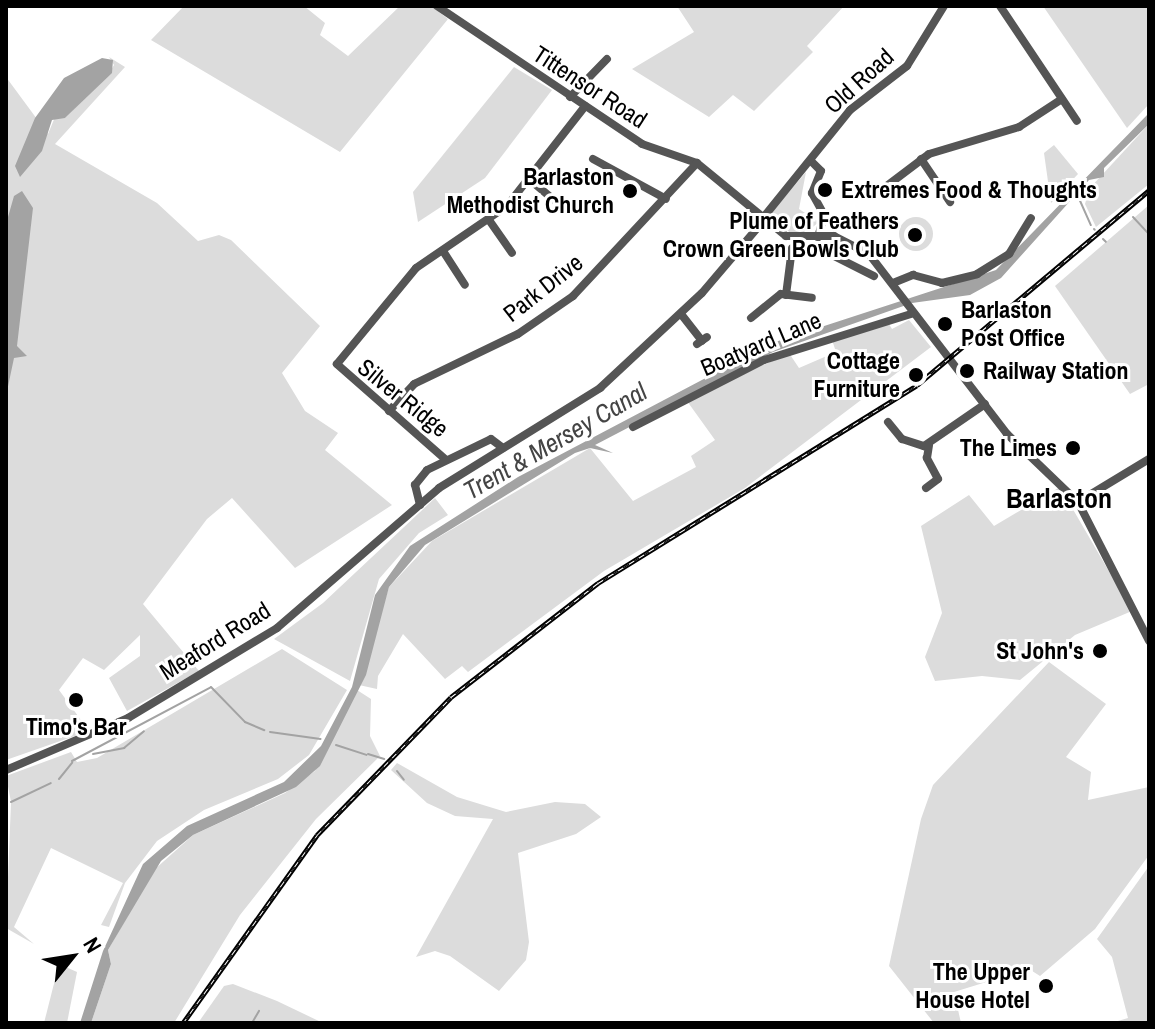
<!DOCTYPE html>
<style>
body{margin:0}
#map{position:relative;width:1155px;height:1029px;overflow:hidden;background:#fff;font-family:"Archivo Narrow",sans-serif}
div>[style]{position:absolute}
.green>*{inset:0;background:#dcdcdc}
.round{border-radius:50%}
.water>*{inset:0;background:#a3a3a3}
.stream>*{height:2px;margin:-1px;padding:0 1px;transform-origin:1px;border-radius:1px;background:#a3a3a3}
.minor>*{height:8px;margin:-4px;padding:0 4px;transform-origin:4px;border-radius:4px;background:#555}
.rail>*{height:5px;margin-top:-2.5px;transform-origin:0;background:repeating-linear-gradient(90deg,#fff 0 6px,#000 0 12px);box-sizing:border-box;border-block:2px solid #000}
.dots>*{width:22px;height:22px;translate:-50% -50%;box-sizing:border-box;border:4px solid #fff;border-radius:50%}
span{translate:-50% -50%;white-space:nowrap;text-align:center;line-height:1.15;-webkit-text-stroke:6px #fff;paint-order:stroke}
.street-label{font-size:24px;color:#000}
.poi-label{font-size:24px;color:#000;font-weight:700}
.right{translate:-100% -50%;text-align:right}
.left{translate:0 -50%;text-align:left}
.water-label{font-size:26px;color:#444;font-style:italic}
.quarter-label{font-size:28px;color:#000;font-weight:700}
.frame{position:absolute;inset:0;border:8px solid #000;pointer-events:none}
.north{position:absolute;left:32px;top:917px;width:80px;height:80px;-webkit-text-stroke:6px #fff;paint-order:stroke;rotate:60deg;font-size:22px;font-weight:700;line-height:32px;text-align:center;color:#000}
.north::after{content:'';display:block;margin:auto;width:28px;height:36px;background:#000;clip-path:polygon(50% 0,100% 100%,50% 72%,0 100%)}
</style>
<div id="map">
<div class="green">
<div style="clip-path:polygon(184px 6px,304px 6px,325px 23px,320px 35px,348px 56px,400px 6px,431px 6px,448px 19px,340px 152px,151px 40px)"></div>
<div style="clip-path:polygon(677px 6px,844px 6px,807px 46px,813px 52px,754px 111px,733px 95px,709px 117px,632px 69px,694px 32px)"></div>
<div style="clip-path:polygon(1043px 6px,1149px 6px,1149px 104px,1127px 128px)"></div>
<div style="clip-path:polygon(109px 57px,125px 67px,55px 144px,157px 203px,198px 241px,219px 235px,231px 240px,320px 326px,282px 373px,305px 411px,338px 433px,325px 450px,392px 505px,295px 568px,232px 498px,207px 519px,143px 604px,199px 671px,127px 711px,109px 678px,140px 656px,140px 635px,104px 670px,83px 658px,59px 690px,89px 731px,6px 760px,6px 77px,48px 134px,55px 117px,65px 118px,107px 77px,114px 65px)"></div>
<div style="clip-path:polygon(514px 67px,552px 90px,485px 178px,418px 222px,413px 192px)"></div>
<div style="clip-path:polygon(1149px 124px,1149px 184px,1096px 227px,1085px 204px,1089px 189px)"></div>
<div style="clip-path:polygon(1054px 145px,1078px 174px,1051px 203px,1044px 153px)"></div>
<div style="clip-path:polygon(806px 172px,799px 209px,819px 222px,804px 234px,790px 233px,772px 212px)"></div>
<div style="clip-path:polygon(1149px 205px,1149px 384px,1130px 394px,1055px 286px)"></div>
<div class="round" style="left:899px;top:217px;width:34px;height:34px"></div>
<div style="clip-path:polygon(909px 320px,931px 347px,745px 488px,604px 571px,468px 672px,462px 666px,445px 679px,403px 634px,378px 676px,377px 689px,359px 685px,389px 587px,432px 541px,590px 448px,633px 501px,696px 467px,691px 456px,715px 440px,687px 401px,789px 353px,799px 368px,836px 352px,831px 337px,889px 324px,892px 329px)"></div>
<div style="clip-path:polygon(1060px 487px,1132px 611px,1075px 635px,1020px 680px,982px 676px,935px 681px,925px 657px,942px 613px,921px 526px,969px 495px,994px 526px)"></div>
<div style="clip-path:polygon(435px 498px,448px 515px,419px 533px,379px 579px,350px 681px,274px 639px,323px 603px)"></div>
<div style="clip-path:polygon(282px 649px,347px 690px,309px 755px,278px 779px,204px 810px,157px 841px,125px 883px,109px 927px,101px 925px,123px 883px,51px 848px,14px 927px,34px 944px,6px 928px,11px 802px,6px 776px,71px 752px,77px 762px,97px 758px)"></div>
<div style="clip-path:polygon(1049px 662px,1106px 704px,1066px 757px,1091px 772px,1088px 800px,1149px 787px,1149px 855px,1095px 929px,1040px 976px,1029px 969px,954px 992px,961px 1023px,934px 1023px,889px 966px,921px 819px,933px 785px)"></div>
<div style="clip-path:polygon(357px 690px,371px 699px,370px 736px,380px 756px,316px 819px,240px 915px,174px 1023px,91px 1023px,111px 964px,108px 950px,154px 870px,193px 835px,285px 793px,315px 771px)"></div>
<div style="clip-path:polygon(397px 763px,457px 797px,506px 812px,555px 802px,585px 804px,601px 817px,576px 834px,518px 853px,529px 942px,526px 960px,499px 991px,450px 956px,435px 951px,416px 957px,493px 819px,455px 816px,427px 803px,391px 770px)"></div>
<div style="clip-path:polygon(1149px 866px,1149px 1023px,1111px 1023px,1128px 1018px,1112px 957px,1097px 939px)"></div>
<div style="clip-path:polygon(59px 964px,77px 972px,67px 1023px,44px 1023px)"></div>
<div style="clip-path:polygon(233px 984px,277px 1001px,323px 1023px,198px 1023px,224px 986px)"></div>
</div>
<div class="water">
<div style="clip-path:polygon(102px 58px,113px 60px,112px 73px,65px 118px,52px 120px,42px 151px,20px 177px,15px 166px,35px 118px,64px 78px)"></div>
<div style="clip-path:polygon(1149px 113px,1149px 124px,1104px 168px,1104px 177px,1089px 180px,1001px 278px,970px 295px,912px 303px,773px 352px,595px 445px,613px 453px,590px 448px,575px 453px,425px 545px,389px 587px,366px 675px,320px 766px,296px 787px,193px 835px,161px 861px,108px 950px,111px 964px,91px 1023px,80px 1023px,103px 951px,143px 864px,187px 826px,284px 782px,321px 746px,352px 687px,375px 595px,410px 546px,518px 477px,772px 343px,996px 270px)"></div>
<div style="clip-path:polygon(22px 191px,33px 208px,17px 346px,27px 356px,14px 358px,6px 396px,6px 224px,14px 196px)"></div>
</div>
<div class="stream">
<div style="left:1077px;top:194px;width:34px;rotate:66deg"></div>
<div style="left:1133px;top:217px;width:23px;rotate:47deg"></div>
<div style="left:1094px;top:229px;width:1px;rotate:45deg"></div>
<div style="left:1103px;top:239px;width:4px;rotate:45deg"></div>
<div style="left:270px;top:732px;width:51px;rotate:7.8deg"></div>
<div style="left:336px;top:745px;width:32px;rotate:18deg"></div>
<div style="left:93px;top:754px;width:32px;rotate:-11deg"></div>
<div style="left:124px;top:748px;width:26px;rotate:-40deg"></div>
<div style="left:368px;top:754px;width:17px;rotate:17deg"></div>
<div style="left:72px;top:761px;width:157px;rotate:-28deg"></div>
<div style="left:211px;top:687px;width:49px;rotate:45.8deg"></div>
<div style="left:245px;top:722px;width:21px;rotate:23deg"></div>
<div style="left:397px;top:771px;width:11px;rotate:52deg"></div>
<div style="left:59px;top:779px;width:21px;rotate:-51deg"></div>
<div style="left:11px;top:802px;width:44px;rotate:-25.4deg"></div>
<div style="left:252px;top:1023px;width:14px;rotate:-60deg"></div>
</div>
<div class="minor">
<div style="left:437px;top:6px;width:247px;rotate:33.9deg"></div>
<div style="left:642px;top:144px;width:58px;rotate:19.1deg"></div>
<div style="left:697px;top:163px;width:115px;rotate:39.4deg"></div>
<div style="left:786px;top:236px;width:48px"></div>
<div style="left:834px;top:236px;width:39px;rotate:27deg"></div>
<div style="left:869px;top:254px;width:227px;rotate:52.5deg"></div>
<div style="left:1007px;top:434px;width:98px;rotate:43.8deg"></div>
<div style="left:1078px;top:502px;width:156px;rotate:62.9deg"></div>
<div style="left:1000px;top:6px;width:138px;rotate:56.2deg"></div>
<div style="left:570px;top:97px;width:53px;rotate:-45.8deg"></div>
<div style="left:593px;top:159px;width:83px;rotate:28.7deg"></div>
<div style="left:921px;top:159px;width:52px;rotate:56deg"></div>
<div style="left:811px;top:161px;width:14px;rotate:45deg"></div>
<div style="left:821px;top:171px;width:24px;rotate:112deg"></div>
<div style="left:812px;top:193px;width:25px;rotate:61deg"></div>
<div style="left:824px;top:215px;width:23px;rotate:105deg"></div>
<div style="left:529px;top:179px;width:39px;rotate:40deg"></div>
<div style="left:888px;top:185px;width:51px;rotate:-37.1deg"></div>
<div style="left:929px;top:154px;width:94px;rotate:-16.7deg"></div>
<div style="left:1019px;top:127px;width:51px;rotate:-33.1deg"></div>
<div style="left:763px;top:218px;width:139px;rotate:-51.1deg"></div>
<div style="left:850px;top:110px;width:72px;rotate:-37.7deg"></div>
<div style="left:907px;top:66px;width:70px;rotate:-58.3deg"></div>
<div style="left:489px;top:220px;width:40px;rotate:55.1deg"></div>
<div style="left:443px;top:251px;width:40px;rotate:57.1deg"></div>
<div style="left:791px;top:253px;width:33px;rotate:-3deg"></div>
<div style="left:824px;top:251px;width:56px;rotate:26.6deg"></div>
<div style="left:893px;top:283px;width:22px;rotate:-22deg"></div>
<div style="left:913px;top:275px;width:30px;rotate:15deg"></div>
<div style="left:942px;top:283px;width:36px;rotate:-14deg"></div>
<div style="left:977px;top:274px;width:38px;rotate:-32deg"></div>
<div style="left:1009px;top:254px;width:42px;rotate:-58.6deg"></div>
<div style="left:786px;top:295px;width:47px;rotate:-82.7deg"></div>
<div style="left:681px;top:314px;width:34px;rotate:52deg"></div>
<div style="left:751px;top:318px;width:38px;rotate:-39deg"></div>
<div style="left:781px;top:294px;width:31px;rotate:7deg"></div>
<div style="left:697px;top:344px;width:12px;rotate:-35deg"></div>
<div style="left:389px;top:411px;width:37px;rotate:-47deg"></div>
<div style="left:414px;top:384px;width:115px;rotate:-25.7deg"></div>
<div style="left:518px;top:334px;width:67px;rotate:-34.6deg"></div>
<div style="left:573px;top:296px;width:182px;rotate:-47deg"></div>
<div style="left:888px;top:422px;width:22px;rotate:51deg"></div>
<div style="left:902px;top:439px;width:23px;rotate:18deg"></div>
<div style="left:924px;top:446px;width:74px;rotate:-34.5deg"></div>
<div style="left:633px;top:427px;width:147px;rotate:-27.1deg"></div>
<div style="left:764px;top:360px;width:154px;rotate:-17.4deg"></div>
<div style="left:445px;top:459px;width:144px;rotate:-138.7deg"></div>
<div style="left:337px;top:364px;width:124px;rotate:-50.5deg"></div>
<div style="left:416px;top:268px;width:110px;rotate:-34.3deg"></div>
<div style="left:507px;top:206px;width:127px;rotate:-52deg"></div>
<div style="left:926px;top:488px;width:15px;rotate:-37deg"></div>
<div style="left:938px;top:479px;width:24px;rotate:-118deg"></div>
<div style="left:927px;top:458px;width:13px;rotate:-81deg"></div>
<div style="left:1078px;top:502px;width:83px;rotate:-31.2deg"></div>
<div style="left:420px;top:505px;width:21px;rotate:-104deg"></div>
<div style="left:415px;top:485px;width:19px;rotate:-51deg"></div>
<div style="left:427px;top:470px;width:71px;rotate:-25.8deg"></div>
<div style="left:491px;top:439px;width:15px;rotate:37deg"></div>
<div style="left:6px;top:770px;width:133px;rotate:-23.1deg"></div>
<div style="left:128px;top:718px;width:174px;rotate:-31.1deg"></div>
<div style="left:277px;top:628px;width:214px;rotate:-40.8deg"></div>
<div style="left:439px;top:488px;width:190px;rotate:-31.8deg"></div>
<div style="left:600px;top:388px;width:139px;rotate:-43deg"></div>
<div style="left:702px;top:293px;width:97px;rotate:-49.6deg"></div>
</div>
<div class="rail">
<div style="left:183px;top:1023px;width:231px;rotate:-54.5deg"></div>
<div style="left:317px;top:835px;width:192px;rotate:-45.8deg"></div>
<div style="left:451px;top:697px;width:186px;rotate:-37.8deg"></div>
<div style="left:598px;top:583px;width:375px;rotate:-31.8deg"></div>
<div style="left:917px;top:385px;width:303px;rotate:-40deg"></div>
</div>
<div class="dots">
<div style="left:825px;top:190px;background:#000"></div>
<div style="left:630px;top:191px;background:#000"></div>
<div style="left:915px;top:235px;background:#000"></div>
<div style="left:945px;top:324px;background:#000"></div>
<div style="left:967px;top:371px;background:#000"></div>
<div style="left:916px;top:375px;background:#000"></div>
<div style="left:1073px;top:448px;background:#000"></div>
<div style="left:1100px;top:651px;background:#000"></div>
<div style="left:76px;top:700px;background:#000"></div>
<div style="left:1046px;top:986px;background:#000"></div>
</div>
<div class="street-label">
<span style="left:859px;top:81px;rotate:-42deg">Old Road</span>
<span style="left:590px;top:87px;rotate:33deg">Tittensor Road</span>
<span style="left:543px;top:288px;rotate:-38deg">Park Drive</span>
<span style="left:761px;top:344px;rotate:-23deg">Boatyard Lane</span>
<span style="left:403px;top:398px;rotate:39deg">Silver Ridge</span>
<span style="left:215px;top:641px;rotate:-32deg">Meaford Road</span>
</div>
<div class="poi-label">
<span class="right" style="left:614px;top:191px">Barlaston<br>Methodist Church</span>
<span class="left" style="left:841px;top:190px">Extremes Food &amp; Thoughts</span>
<span class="right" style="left:899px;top:235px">Plume of Feathers<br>Crown Green Bowls Club</span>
<span class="left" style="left:961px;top:324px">Barlaston<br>Post Office</span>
<span class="right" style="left:900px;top:375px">Cottage<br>Furniture</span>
<span class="left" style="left:983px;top:371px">Railway Station</span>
<span class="right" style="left:1057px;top:448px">The Limes</span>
<span class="right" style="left:1084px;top:651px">St John's</span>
<span style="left:76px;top:727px">Timo's Bar</span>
<span class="right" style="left:1030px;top:986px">The Upper<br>House Hotel</span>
</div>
<div class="water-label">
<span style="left:555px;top:441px;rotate:-30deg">Trent &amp; Mersey Canal</span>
</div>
<div class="quarter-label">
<span style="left:1059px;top:498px">Barlaston</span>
</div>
<div class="frame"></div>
<div class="north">N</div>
</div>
